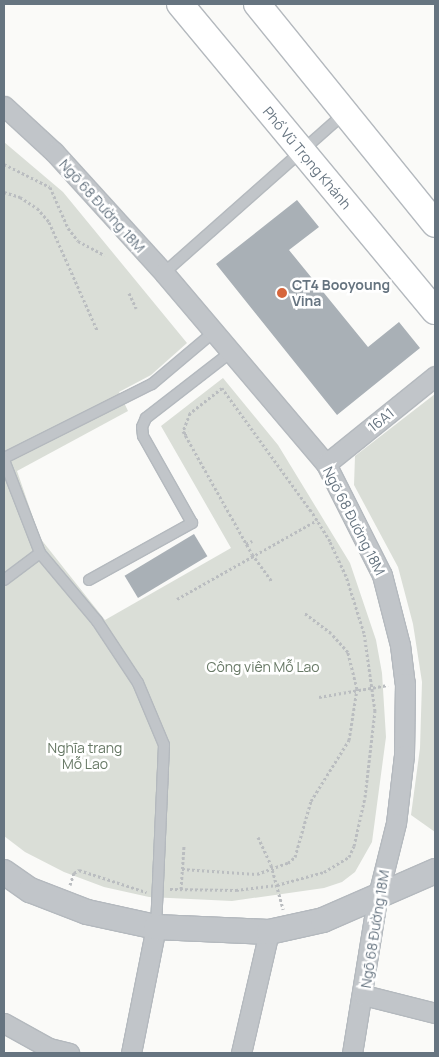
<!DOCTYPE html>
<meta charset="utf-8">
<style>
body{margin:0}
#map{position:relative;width:439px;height:1057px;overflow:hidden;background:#fafaf8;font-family:Manrope,sans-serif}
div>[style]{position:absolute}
.green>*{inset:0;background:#daded7}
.building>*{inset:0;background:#a9b0b6;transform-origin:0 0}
.path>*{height:3px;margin-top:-1.5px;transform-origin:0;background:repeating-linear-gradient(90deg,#babdc0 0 2.5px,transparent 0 5px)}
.roads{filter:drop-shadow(1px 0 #b4b9be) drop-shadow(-1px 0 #b4b9be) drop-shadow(0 1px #b4b9be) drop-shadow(0 -1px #b4b9be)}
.service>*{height:10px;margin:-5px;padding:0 5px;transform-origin:5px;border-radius:5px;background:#c1c5c9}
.minor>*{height:19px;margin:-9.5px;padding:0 9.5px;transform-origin:9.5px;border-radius:9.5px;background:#c1c5c9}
.tertiary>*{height:24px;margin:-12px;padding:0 12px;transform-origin:12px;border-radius:12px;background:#c1c5c9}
.secondary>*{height:26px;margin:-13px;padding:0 13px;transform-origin:13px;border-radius:13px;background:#fff}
.dots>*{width:14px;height:14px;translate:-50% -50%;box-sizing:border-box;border:2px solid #fff;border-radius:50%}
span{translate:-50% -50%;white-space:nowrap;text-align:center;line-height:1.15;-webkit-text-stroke:5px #fff;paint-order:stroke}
.street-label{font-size:14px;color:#667480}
.poi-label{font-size:14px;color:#667480;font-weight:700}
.left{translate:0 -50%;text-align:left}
.park-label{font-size:14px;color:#687966}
.frame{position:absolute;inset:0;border:5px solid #667480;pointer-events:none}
</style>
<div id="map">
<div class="green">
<div style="clip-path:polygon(4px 142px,63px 192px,187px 343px,151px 375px,119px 392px,128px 411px,17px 471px,40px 538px,105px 620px,231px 548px,161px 426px,223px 378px,278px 445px,350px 563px,376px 640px,382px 673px,386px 737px,372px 842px,355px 872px,342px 882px,324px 888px,232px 901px,149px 897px,104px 887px,64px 872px,25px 852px,4px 836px)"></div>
<div style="clip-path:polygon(435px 394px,435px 832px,411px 815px,420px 748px,422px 682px,413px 624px,398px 567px,354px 485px,355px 456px)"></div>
</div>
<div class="building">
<div style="clip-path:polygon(297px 200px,319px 227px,289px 250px,368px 347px,399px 322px,420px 348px,337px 415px,216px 264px)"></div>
<div style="left:194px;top:534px;width:26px;height:81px;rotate:59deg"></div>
</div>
<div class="path">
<div style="left:4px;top:164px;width:51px;rotate:26.6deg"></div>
<div style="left:50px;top:187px;width:45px;rotate:66.3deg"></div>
<div style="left:68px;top:228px;width:16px;rotate:52deg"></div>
<div style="left:78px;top:241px;width:30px;rotate:28deg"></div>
<div style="left:4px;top:192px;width:17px;rotate:17deg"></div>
<div style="left:20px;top:197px;width:20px;rotate:33deg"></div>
<div style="left:37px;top:208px;width:18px;rotate:49deg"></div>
<div style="left:49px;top:222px;width:118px;rotate:66deg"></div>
<div style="left:129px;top:293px;width:17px;rotate:65deg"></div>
<div style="left:184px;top:434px;width:5px;rotate:-22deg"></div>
<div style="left:246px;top:544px;width:7px;rotate:-27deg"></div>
<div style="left:177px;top:599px;width:161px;rotate:-29.4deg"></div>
<div style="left:319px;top:697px;width:70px;rotate:-9.9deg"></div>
<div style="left:258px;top:837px;width:31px;rotate:65deg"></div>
<div style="left:271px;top:865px;width:46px;rotate:74.7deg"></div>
<div style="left:182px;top:869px;width:75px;rotate:3.8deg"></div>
<div style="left:257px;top:874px;width:33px;rotate:-20deg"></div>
<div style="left:288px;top:863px;width:9px;rotate:-41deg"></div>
<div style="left:295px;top:857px;width:58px;rotate:-74.1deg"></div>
<div style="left:311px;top:801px;width:72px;rotate:-58.1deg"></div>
<div style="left:349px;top:740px;width:52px;rotate:-81.1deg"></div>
<div style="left:357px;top:689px;width:38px;rotate:-104deg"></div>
<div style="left:348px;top:652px;width:25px;rotate:-132deg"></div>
<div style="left:331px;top:633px;width:34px;rotate:-143deg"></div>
<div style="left:70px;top:885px;width:13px;rotate:-72deg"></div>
<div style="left:74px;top:873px;width:6px;rotate:-31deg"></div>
<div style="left:79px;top:870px;width:71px;rotate:18.2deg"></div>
<div style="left:170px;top:889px;width:66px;rotate:0.9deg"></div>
<div style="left:236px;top:890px;width:41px;rotate:-7deg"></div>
<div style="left:277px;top:885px;width:49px;rotate:-15.5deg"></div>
<div style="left:324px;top:872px;width:29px;rotate:-31deg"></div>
<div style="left:349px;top:857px;width:12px;rotate:-66deg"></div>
<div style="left:354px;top:846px;width:50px;rotate:-77.3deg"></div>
<div style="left:365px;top:797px;width:87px;rotate:-83.4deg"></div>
<div style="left:375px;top:711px;width:79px;rotate:-98deg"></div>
<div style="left:364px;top:633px;width:60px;rotate:-107.5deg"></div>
<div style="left:346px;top:576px;width:38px;rotate:-115deg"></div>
<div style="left:330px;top:541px;width:36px;rotate:-122deg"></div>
<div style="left:311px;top:511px;width:152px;rotate:-125.9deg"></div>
<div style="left:222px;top:388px;width:41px;rotate:142deg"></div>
<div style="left:190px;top:413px;width:19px;rotate:111deg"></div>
<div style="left:183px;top:431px;width:141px;rotate:60.7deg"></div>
<div style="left:252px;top:554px;width:34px;rotate:54deg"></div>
<div style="left:181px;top:889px;width:43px;rotate:-86deg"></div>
</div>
<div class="roads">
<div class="service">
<div style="left:164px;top:273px;width:242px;rotate:-41.5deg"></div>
<div style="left:4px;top:458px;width:165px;rotate:-26.6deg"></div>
<div style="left:152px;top:384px;width:82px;rotate:-40.1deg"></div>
<div style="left:4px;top:460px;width:100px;rotate:68.8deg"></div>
<div style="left:40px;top:553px;width:89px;rotate:50deg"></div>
<div style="left:97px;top:621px;width:74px;rotate:56.5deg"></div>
<div style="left:138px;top:683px;width:67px;rotate:67.2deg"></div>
<div style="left:164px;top:745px;width:182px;rotate:92.5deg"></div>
<div style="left:4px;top:580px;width:45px;rotate:-36.9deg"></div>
<div style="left:89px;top:580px;width:118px;rotate:-29deg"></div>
<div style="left:192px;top:523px;width:100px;rotate:-119.4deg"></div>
<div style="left:143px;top:436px;width:9px;rotate:-96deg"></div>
<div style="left:142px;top:427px;width:10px;rotate:-66deg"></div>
<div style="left:146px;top:418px;width:108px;rotate:-37.8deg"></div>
</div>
<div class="minor">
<div style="left:4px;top:106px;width:68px;rotate:42.6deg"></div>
<div style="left:54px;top:152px;width:164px;rotate:47.7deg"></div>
<div style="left:164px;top:273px;width:250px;rotate:49.7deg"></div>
<div style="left:326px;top:464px;width:124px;rotate:63.2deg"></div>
<div style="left:382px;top:575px;width:72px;rotate:75.6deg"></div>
<div style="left:400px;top:645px;width:38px;rotate:83deg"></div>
<div style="left:405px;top:683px;width:72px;rotate:90.8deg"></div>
<div style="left:404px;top:755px;width:68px;rotate:96.7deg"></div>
<div style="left:396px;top:823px;width:78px;rotate:104deg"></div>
<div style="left:377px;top:899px;width:156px;rotate:99.2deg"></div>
<div style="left:326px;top:464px;width:140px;rotate:-38.9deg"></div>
<div style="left:364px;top:995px;width:73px;rotate:14.2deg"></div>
<div style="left:4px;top:1023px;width:51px;rotate:29.1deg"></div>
<div style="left:49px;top:1048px;width:21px;rotate:14deg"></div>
<div style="left:131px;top:1053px;width:128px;rotate:-78.8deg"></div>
<div style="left:241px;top:1053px;width:124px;rotate:-77deg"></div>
</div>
<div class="tertiary">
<div style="left:4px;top:872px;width:32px;rotate:35deg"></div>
<div style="left:30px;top:890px;width:61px;rotate:21.1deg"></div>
<div style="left:87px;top:912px;width:71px;rotate:12.3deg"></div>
<div style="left:156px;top:927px;width:113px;rotate:2.5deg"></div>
<div style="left:269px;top:932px;width:55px;rotate:-12.5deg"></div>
<div style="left:323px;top:920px;width:122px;rotate:-23.6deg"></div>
</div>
<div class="secondary">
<div style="left:180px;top:4px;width:399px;rotate:50.3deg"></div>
<div style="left:257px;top:4px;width:283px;rotate:51deg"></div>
</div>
</div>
<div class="dots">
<div style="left:282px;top:293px;background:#d6663c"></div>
</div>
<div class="street-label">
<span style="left:307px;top:158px;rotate:50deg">Phố Vũ Trọng Khánh</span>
<span style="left:102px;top:206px;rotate:48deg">Ngõ 68 Đường 18M</span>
<span style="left:381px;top:420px;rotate:-39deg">16A1</span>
<span style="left:354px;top:521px;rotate:63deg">Ngõ 68 Đường 18M</span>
<span style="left:375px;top:929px;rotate:-81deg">Ngõ 68 Đường 18M</span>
</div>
<div class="poi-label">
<span class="left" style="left:292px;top:293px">CT4 Booyoung<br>Vina</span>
</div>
<div class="park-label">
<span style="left:263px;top:667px">Công viên Mỗ Lao</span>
<span style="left:85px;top:756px">Nghĩa trang<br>Mỗ Lao</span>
</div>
<div class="frame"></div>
</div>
